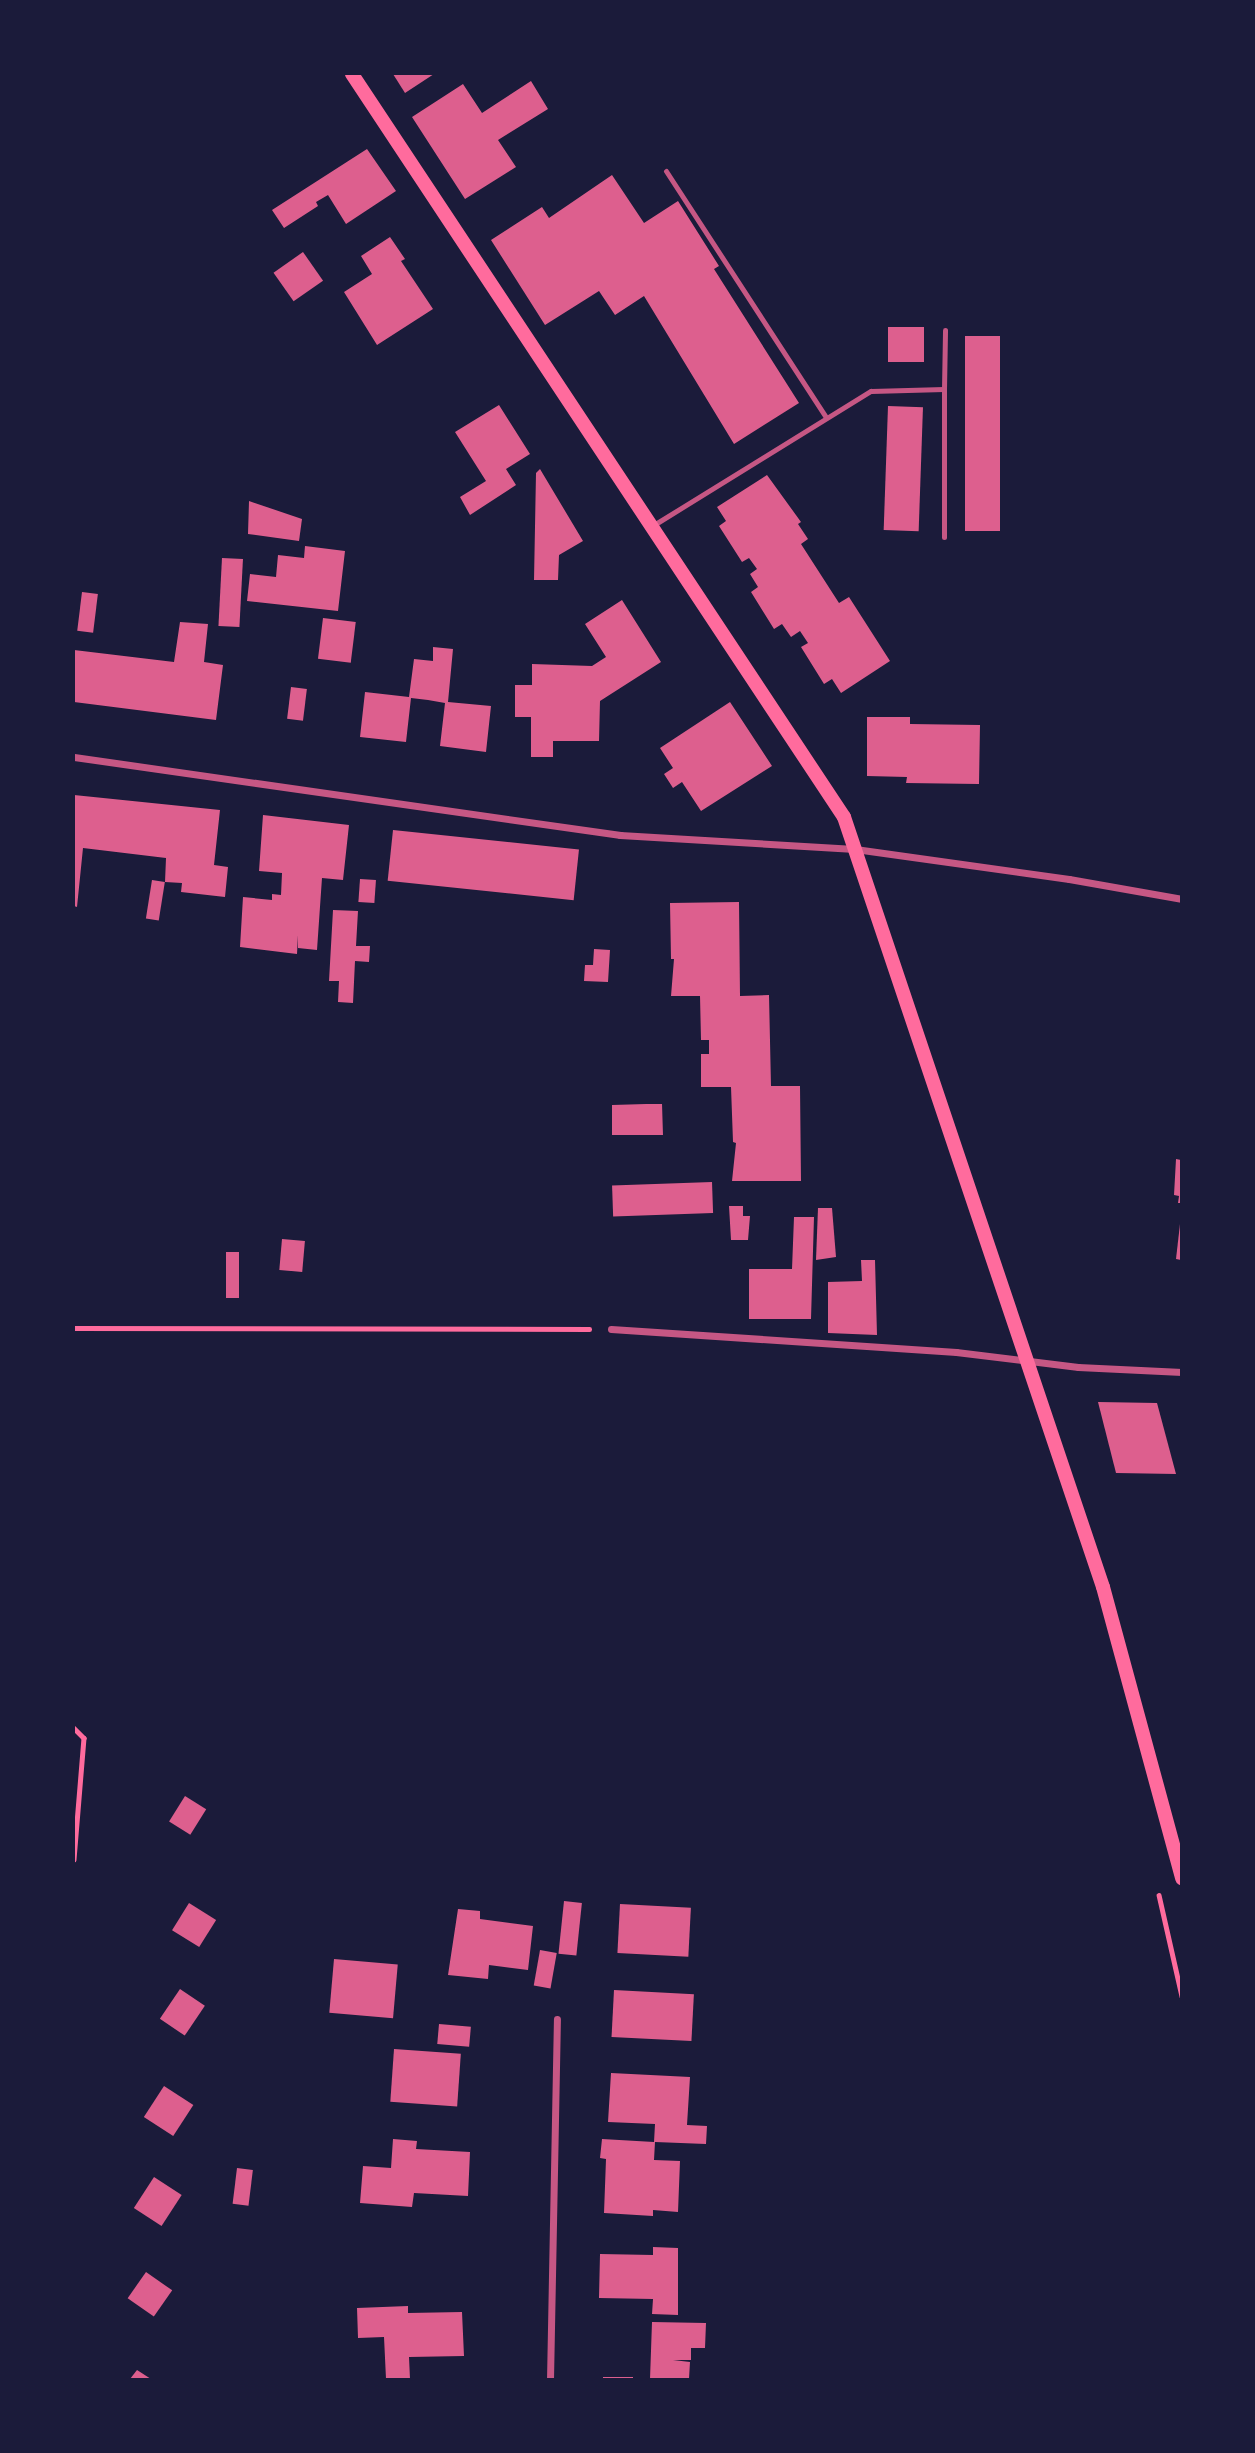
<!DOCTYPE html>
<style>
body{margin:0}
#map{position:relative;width:1255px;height:2453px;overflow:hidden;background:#1b1b3a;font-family:"Archivo Narrow",sans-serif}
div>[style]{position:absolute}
.building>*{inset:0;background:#dd5f8e;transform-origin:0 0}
.path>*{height:4.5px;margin:-2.25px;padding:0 2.25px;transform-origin:2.25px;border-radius:2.25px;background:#ff6b9d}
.service>*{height:5px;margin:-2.5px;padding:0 2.5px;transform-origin:2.5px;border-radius:2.5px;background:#c65784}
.minor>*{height:7px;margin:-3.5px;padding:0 3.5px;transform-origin:3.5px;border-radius:3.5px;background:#c65784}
.secondary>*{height:14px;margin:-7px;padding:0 7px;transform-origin:7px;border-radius:7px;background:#ff6b9d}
span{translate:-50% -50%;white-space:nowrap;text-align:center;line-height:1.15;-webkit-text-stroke:7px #1b1b3a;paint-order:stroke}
.frame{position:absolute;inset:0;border:75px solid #1b1b3a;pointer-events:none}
</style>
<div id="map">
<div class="building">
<div style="clip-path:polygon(393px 74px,434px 74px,405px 93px)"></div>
<div style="clip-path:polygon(531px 81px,548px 109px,498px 140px,516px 167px,465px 199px,412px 117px,463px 84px,482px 113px)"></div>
<div style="clip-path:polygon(367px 149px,396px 191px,346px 224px,328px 195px,316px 202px,318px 206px,284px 228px,272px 210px)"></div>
<div style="clip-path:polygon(612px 175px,644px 223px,678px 201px,719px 266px,714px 269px,799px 403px,734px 444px,644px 296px,615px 315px,599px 291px,545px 325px,491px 240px,542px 207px,549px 218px)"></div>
<div style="clip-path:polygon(390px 237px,405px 259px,401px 261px,433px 309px,377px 345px,344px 292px,372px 274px,361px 256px)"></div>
<div style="left:303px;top:252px;width:35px;height:36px;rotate:55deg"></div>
<div style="left:888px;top:327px;width:36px;height:35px"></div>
<div style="left:965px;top:336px;width:35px;height:195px"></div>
<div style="clip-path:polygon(499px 405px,530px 454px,506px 469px,516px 485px,470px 515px,460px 497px,486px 481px,455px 432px)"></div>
<div style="left:888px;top:406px;width:35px;height:124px;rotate:2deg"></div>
<div style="clip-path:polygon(540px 469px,583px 541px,559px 555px,558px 580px,534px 580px,536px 473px)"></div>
<div style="clip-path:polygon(767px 475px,801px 522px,798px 524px,808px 539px,801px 544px,839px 603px,849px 597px,890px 661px,841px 693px,832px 679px,824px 684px,801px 647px,808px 643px,800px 631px,791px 637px,782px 624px,774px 629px,751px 592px,758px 587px,750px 574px,757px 569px,749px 558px,742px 562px,719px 526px,726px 521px,717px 507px)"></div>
<div style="clip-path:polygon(249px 501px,302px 519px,299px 541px,248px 534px)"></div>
<div style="clip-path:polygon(305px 546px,345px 551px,338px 611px,247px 601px,250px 574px,276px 577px,278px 555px,304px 558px)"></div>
<div style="left:222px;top:558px;width:21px;height:68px;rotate:3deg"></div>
<div style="left:82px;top:592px;width:16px;height:39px;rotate:7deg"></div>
<div style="clip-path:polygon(622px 600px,661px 662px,600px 701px,599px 741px,553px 741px,553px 757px,531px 757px,531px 717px,515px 717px,515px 685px,532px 685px,532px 664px,592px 666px,606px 657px,585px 624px)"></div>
<div style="left:323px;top:618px;width:33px;height:41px;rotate:7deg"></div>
<div style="clip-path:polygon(180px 622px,208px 624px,204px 662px,223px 665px,216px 720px,74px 702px,74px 650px,174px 662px)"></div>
<div style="clip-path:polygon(433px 647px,453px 649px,448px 702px,491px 706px,486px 752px,440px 746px,445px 703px,428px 700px,411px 698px,406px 742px,360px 737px,365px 692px,409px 697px,414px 659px,433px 661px)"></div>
<div style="left:291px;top:687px;width:16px;height:32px;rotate:7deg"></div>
<div style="clip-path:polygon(730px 702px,772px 766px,701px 811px,682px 782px,673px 788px,664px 774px,673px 768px,660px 748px)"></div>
<div style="clip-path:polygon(867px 717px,910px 717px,910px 724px,980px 725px,979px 784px,906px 783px,907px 777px,867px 776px)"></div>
<div style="clip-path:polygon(74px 795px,220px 810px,214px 865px,228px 867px,225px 897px,181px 892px,182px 883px,165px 882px,166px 858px,83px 848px,77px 907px,74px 906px)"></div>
<div style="clip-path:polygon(263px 815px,349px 825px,343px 880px,322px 878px,317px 950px,298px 948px,298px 935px,297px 954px,240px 947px,243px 897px,272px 900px,272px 894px,281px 895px,282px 873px,259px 871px)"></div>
<div style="left:393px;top:830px;width:187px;height:51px;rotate:6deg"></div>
<div style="left:360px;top:879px;width:16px;height:23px;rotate:4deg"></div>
<div style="left:152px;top:880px;width:13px;height:39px;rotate:9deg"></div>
<div style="clip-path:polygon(739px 902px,740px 996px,769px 995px,771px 1086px,800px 1086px,801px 1181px,732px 1181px,736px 1143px,733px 1142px,731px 1087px,701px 1087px,701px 1054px,709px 1054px,709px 1040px,701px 1040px,700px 996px,671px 996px,674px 959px,671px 959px,670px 903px)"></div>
<div style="clip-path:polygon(333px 910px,358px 911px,356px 946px,370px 946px,369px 962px,355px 961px,353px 1003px,338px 1002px,339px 981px,329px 981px)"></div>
<div style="clip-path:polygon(594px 949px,610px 950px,608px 982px,584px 981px,585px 965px,593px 965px)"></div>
<div style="clip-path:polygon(646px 1104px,662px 1104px,663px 1135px,612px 1135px,612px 1105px)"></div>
<div style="clip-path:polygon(1176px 1159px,1181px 1160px,1181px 1203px,1178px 1203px,1179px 1196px,1174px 1195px)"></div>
<div style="left:712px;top:1182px;width:31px;height:100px;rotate:88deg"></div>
<div style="clip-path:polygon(729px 1206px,743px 1206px,743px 1216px,750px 1216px,748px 1240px,731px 1240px)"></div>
<div style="clip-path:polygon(818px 1208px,832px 1208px,836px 1257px,816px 1260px)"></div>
<div style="clip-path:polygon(794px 1217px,814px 1217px,811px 1319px,749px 1319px,749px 1269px,792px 1269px)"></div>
<div style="clip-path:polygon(1180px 1224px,1181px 1224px,1181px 1260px,1176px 1259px)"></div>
<div style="left:282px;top:1239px;width:23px;height:31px;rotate:5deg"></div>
<div style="left:226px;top:1252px;width:13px;height:46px"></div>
<div style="clip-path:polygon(861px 1260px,875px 1260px,877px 1335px,828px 1333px,828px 1282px,862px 1281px)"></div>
<div style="clip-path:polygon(1098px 1402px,1157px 1403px,1176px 1474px,1116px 1473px)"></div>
<div style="left:185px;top:1796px;width:25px;height:30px;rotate:32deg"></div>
<div style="left:564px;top:1901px;width:18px;height:53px;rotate:6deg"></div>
<div style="left:189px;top:1903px;width:32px;height:32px;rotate:32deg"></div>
<div style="left:620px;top:1904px;width:71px;height:49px;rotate:3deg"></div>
<div style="clip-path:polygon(458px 1909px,480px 1911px,480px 1919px,533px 1926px,528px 1970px,489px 1965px,488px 1979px,448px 1975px)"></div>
<div style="left:540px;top:1950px;width:17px;height:36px;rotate:10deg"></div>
<div style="left:334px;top:1959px;width:64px;height:54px;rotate:5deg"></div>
<div style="left:180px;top:1989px;width:30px;height:36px;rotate:34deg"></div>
<div style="left:614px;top:1990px;width:80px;height:47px;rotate:3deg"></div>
<div style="left:439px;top:2024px;width:32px;height:20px;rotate:5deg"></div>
<div style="left:394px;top:2049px;width:67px;height:53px;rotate:4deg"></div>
<div style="clip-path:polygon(611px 2073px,690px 2077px,687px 2125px,707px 2126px,706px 2144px,655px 2142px,654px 2160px,680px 2161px,678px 2212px,653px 2210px,653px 2216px,604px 2213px,606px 2159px,600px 2158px,602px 2139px,654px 2142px,655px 2124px,608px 2122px)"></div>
<div style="left:164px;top:2086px;width:35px;height:37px;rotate:33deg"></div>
<div style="clip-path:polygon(393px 2139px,417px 2141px,416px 2149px,470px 2152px,468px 2196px,414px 2193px,412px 2207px,360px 2203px,363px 2166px,391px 2168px)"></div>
<div style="left:237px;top:2168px;width:16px;height:36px;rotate:7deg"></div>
<div style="left:154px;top:2177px;width:33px;height:37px;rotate:33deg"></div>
<div style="clip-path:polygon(653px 2247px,678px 2248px,678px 2315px,652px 2314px,653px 2299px,599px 2298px,600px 2254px,653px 2255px)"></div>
<div style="left:146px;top:2272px;width:32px;height:32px;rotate:35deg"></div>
<div style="clip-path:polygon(408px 2306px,408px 2313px,462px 2312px,464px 2356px,409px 2357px,410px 2379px,386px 2379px,384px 2337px,358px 2338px,357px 2308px)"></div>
<div style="clip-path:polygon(652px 2322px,706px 2323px,705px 2348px,691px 2348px,691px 2360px,673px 2360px,690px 2362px,689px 2379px,650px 2379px)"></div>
<div style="clip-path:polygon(137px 2370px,151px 2379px,130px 2379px)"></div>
<div style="left:603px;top:2377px;width:30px;height:2px"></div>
</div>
<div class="path">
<div style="left:74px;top:1328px;width:515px;rotate:0.11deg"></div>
<div style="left:74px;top:1728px;width:14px;rotate:45deg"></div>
<div style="left:84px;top:1738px;width:122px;rotate:94.7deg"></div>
<div style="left:1159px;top:1895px;width:104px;rotate:77.2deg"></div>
</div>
<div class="service">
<div style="left:666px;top:171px;width:293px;rotate:57deg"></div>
<div style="left:944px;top:389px;width:59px;rotate:-89deg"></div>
<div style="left:652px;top:526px;width:257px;rotate:-31.7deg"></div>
<div style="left:871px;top:391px;width:73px;rotate:-1.6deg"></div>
<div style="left:944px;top:389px;width:148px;rotate:90deg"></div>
</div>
<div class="minor">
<div style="left:74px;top:757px;width:552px;rotate:8.13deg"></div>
<div style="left:620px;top:835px;width:235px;rotate:3.4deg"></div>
<div style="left:855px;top:849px;width:216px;rotate:8deg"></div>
<div style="left:1069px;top:879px;width:115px;rotate:10deg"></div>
<div style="left:611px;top:1329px;width:346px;rotate:3.8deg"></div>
<div style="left:956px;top:1352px;width:123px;rotate:7deg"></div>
<div style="left:1078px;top:1367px;width:104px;rotate:2.8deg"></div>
<div style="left:550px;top:2380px;width:361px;rotate:-88.9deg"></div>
</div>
<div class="secondary">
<div style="left:352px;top:74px;width:891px;rotate:56.49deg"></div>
<div style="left:844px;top:817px;width:812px;rotate:71.41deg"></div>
<div style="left:1103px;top:1587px;width:302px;rotate:74.8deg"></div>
</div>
<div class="frame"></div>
</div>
